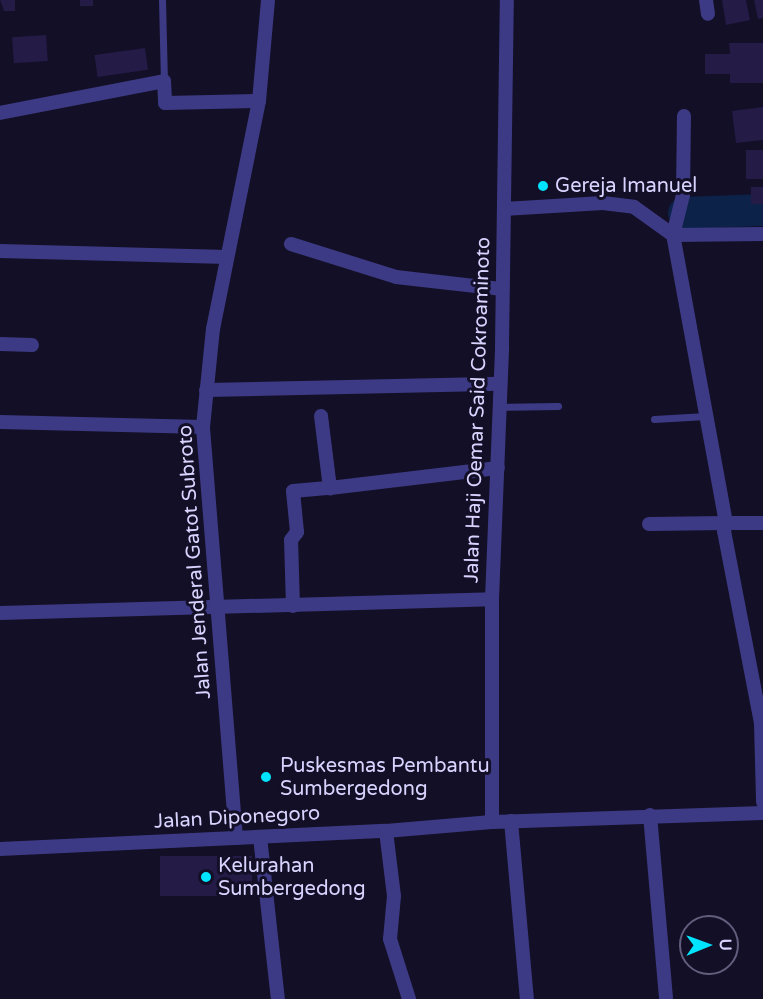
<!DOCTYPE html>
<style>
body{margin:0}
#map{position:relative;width:763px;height:999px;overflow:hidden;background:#130f26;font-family:"Varela Round",sans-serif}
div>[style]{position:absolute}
.river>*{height:32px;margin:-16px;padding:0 16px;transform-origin:16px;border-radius:16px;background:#0c2248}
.building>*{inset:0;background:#241b47;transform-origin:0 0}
.lane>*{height:7px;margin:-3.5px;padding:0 3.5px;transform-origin:3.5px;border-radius:3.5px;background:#3d3a85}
.street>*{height:14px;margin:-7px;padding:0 7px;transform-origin:7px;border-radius:7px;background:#3d3a85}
.dots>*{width:16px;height:16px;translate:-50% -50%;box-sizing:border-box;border:3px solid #130f26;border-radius:50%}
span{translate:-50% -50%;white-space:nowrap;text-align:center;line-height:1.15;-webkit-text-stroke:6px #130f26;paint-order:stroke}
.poi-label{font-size:20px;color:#d9d4ff}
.left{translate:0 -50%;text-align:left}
.street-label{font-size:20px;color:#d9d4ff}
.north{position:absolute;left:679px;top:915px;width:60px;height:60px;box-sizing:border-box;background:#130f26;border:2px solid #625e7d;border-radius:50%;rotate:89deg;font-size:16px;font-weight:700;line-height:24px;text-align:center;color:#d9d4ff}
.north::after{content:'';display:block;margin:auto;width:21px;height:27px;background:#00e5ff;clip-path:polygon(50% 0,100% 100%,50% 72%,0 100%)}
</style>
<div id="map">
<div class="river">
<div style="left:684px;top:213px;width:79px;rotate:-2.2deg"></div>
</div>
<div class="building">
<div style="clip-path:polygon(0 0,15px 0,15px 11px,4px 11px)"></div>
<div style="left:80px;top:0;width:13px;height:6px"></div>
<div style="clip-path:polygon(722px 0,746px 0,750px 20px,726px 25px)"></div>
<div style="clip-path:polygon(754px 0,763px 0,763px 18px,758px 19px)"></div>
<div style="left:46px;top:35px;width:26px;height:34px;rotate:86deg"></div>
<div style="clip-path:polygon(729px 43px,763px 43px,763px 83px,730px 83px,730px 74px,705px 74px,705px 54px,730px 54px)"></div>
<div style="left:145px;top:48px;width:22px;height:51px;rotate:82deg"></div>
<div style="clip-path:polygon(763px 107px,763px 140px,736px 143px,732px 111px)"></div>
<div style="left:763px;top:150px;width:29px;height:17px;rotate:90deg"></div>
<div style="left:763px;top:187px;width:17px;height:12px;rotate:90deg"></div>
<div style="left:252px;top:856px;width:40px;height:92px;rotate:90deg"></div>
</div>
<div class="lane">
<div style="left:162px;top:0;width:81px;rotate:88.6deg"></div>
<div style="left:499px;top:407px;width:59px;rotate:-1deg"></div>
<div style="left:654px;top:419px;width:52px;rotate:-3.3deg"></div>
</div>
<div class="street">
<div style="left:706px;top:0;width:14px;rotate:82deg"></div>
<div style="left:0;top:113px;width:167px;rotate:-11deg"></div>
<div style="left:164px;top:81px;width:22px;rotate:87deg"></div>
<div style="left:165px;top:103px;width:94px;rotate:-1.2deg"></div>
<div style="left:504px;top:209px;width:99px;rotate:-3.5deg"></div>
<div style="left:603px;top:203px;width:31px;rotate:7deg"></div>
<div style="left:634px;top:207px;width:48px;rotate:35.7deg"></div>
<div style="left:673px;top:235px;width:90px;rotate:-0.6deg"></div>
<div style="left:291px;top:244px;width:110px;rotate:17.4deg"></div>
<div style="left:396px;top:277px;width:107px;rotate:6.5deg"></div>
<div style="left:0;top:251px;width:227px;rotate:1.5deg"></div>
<div style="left:0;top:344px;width:32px;rotate:2deg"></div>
<div style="left:206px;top:390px;width:294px;rotate:-1.2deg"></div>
<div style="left:321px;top:416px;width:73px;rotate:82.9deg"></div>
<div style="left:330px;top:488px;width:169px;rotate:-6.8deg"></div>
<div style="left:0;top:422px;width:203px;rotate:1.4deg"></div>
<div style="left:763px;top:523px;width:37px;rotate:180deg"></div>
<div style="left:726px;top:523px;width:8px;rotate:104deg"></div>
<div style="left:724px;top:531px;width:196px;rotate:79.1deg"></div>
<div style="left:761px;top:723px;width:79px;rotate:88.5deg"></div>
<div style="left:649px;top:524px;width:77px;rotate:-0.7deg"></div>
<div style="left:726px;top:523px;width:293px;rotate:-100.4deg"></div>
<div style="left:673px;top:235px;width:41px;rotate:-76deg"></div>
<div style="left:683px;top:195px;width:79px;rotate:-89.3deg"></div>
<div style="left:293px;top:606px;width:66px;rotate:-91.7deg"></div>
<div style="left:291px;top:540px;width:10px;rotate:-53deg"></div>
<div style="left:297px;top:532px;width:41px;rotate:-95.6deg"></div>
<div style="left:293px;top:491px;width:37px;rotate:-5deg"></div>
<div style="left:0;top:613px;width:492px;rotate:-1.6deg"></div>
<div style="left:650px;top:815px;width:185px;rotate:85deg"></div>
<div style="left:511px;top:821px;width:179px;rotate:84.9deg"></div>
<div style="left:492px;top:822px;width:223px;rotate:-90deg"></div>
<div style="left:492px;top:599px;width:253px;rotate:-87.7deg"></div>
<div style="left:502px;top:346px;width:346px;rotate:-89.2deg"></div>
<div style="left:386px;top:831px;width:65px;rotate:83deg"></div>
<div style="left:394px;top:896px;width:43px;rotate:95.3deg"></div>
<div style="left:390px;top:939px;width:63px;rotate:72.4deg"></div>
<div style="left:260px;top:837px;width:163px;rotate:83.7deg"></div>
<div style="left:236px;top:838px;width:412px;rotate:-94.6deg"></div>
<div style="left:203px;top:427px;width:99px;rotate:-84.2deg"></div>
<div style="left:213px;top:329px;width:233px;rotate:-78.6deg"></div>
<div style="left:259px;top:101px;width:101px;rotate:-84.9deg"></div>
<div style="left:0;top:849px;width:386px;rotate:-2.7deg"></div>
<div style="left:386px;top:831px;width:106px;rotate:-4.9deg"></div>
<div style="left:492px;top:822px;width:271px;rotate:-1.9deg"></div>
</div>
<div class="dots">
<div style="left:543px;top:186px;background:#00e5ff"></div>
<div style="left:266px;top:777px;background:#00e5ff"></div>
<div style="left:206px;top:877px;background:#00e5ff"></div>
</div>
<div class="poi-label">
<span class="left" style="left:555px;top:186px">Gereja Imanuel</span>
<span class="left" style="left:280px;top:778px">Puskesmas Pembantu<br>Sumbergedong</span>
<span class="left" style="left:218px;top:878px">Kelurahan<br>Sumbergedong</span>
</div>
<div class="street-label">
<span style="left:478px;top:410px;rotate:-88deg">Jalan Haji Oemar Said Cokroaminoto</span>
<span style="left:195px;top:562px;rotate:-94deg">Jalan Jenderal Gatot Subroto</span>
<span style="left:237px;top:818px;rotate:-3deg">Jalan Diponegoro</span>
</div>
<div class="north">U</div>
</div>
